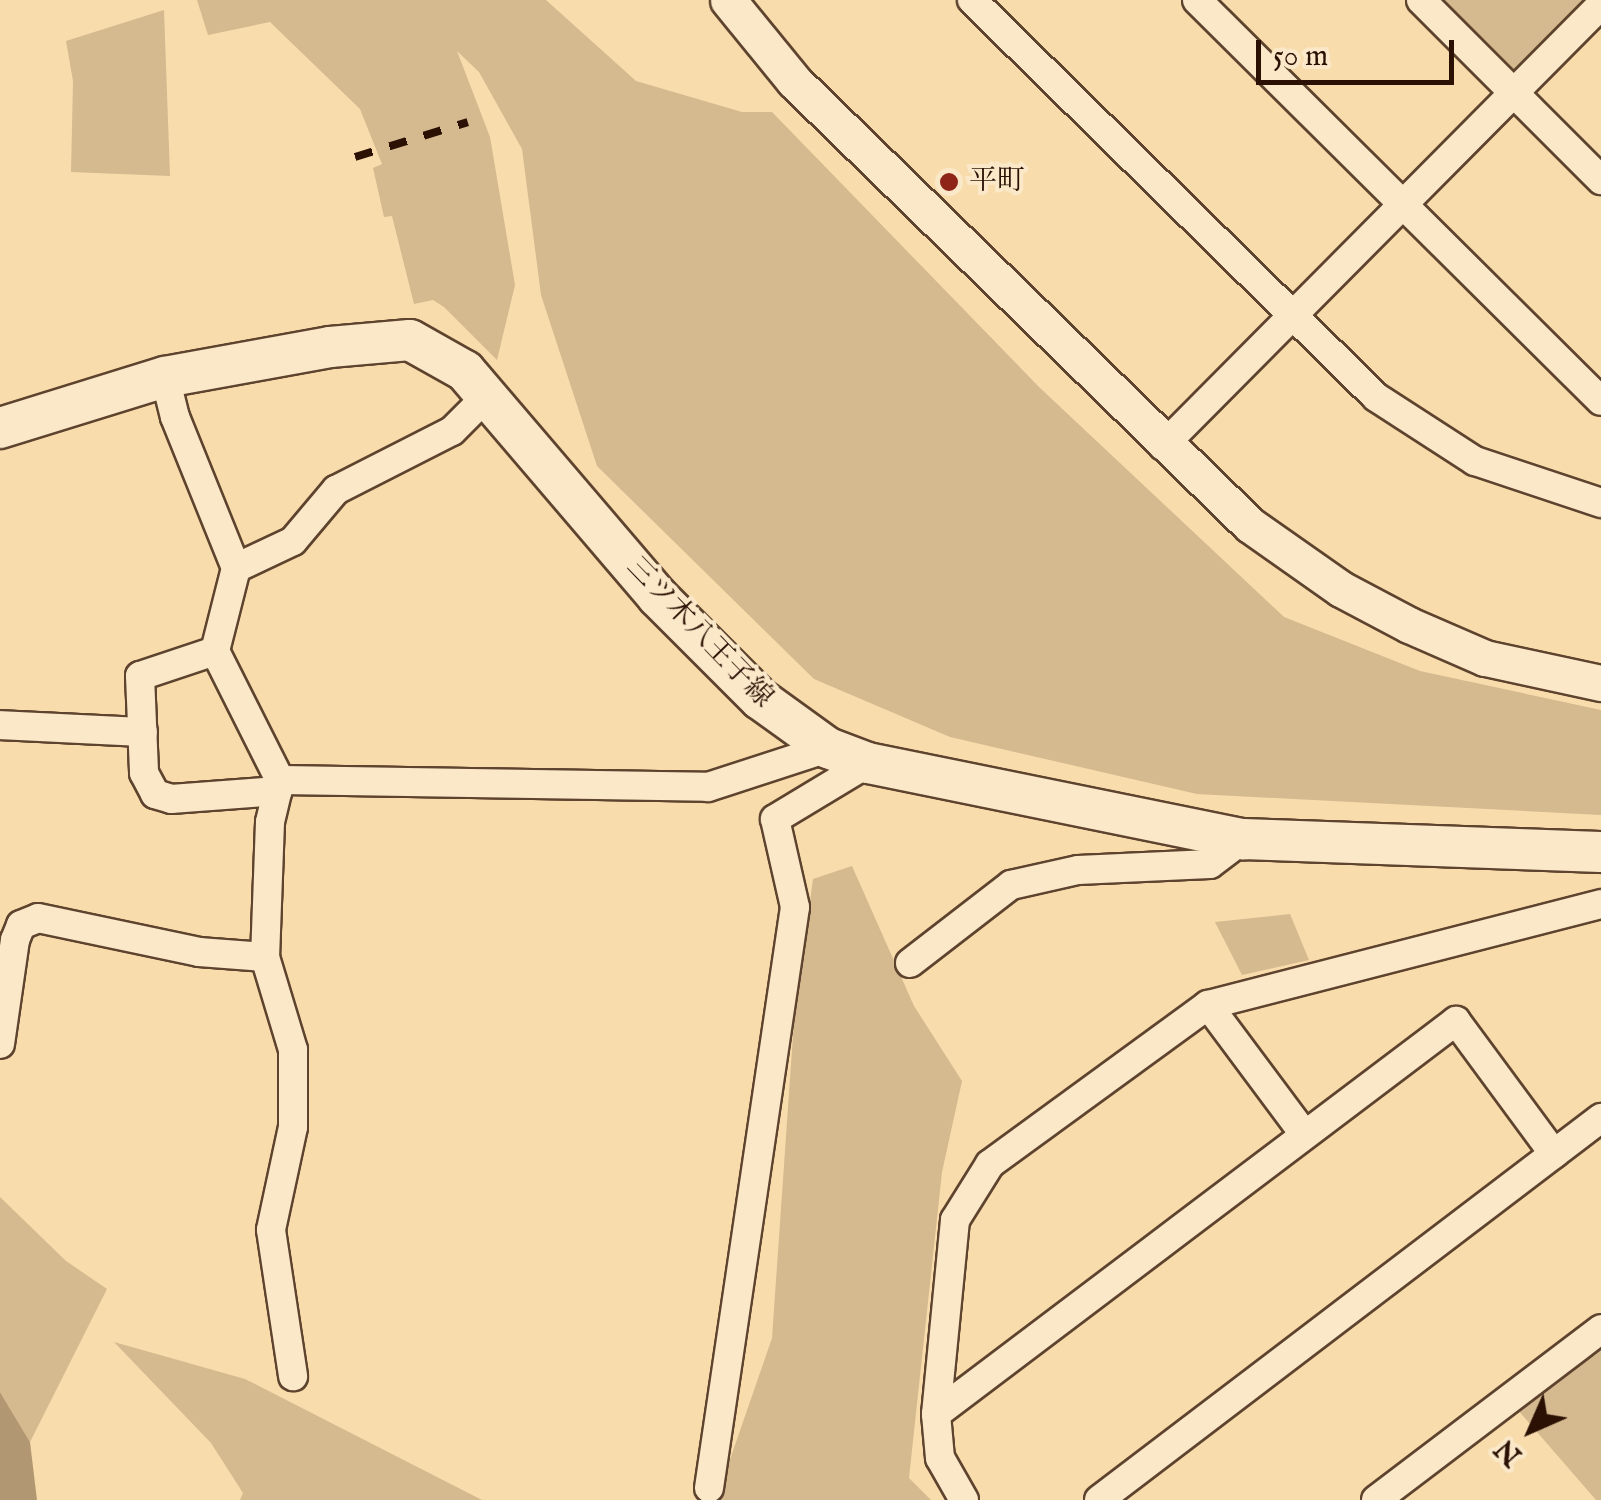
<!DOCTYPE html>
<meta charset="utf-8">
<style>
body{margin:0}
#map{position:relative;width:1601px;height:1500px;overflow:hidden;background:#f8dcac;font-family:"IM FELL English","Noto Serif JP",serif}
div>[style]{position:absolute}
.green>*{inset:0;background:#d5b98f}
.water>*{inset:0;background:#b29773}
.roads{filter:drop-shadow(2px 0 #5e432e) drop-shadow(-2px 0 #5e432e) drop-shadow(0 2px #5e432e) drop-shadow(0 -2px #5e432e)}
.minor>*{height:28px;margin:-14px;padding:0 14px;transform-origin:14px;border-radius:14px;background:#fae8c9}
.tertiary>*{height:35px;margin:-17.5px;padding:0 17.5px;transform-origin:17.5px;border-radius:17.5px;background:#fae8c9}
.secondary>*{height:40px;margin:-20px;padding:0 20px;transform-origin:20px;border-radius:20px;background:#fae8c9}
.rail>*{height:8px;margin-top:-4px;transform-origin:0;background:repeating-linear-gradient(90deg,#2b1004 0 18px,transparent 0 36px)}
.dots>*{width:28px;height:28px;translate:-50% -50%;box-sizing:border-box;border:5px solid #fae8c9;border-radius:50%}
span{translate:-50% -50%;white-space:nowrap;text-align:center;line-height:1.15;-webkit-text-stroke:8px #fae8c9;paint-order:stroke}
.poi-label{font-size:28px;color:#2b1004}
.left{translate:0 -50%;text-align:left}
.street-label{font-size:28px;color:#2b1004}
.north{position:absolute;left:1481px;top:1380px;width:100px;height:100px;-webkit-text-stroke:8px #fae8c9;paint-order:stroke;rotate:225deg;font-size:28px;font-weight:700;line-height:40px;text-align:center;color:#2b1004}
.north::after{content:'';display:block;margin:auto;width:35px;height:45px;background:#2b1004;clip-path:polygon(50% 0,100% 100%,50% 72%,0 100%)}
.scale{position:absolute;left:1256px;top:40px;width:198px;height:45px;box-sizing:border-box;border:5px solid #2b1004;border-top:0;padding-left:12px;font-size:30px;line-height:35px;white-space:nowrap;color:#2b1004;-webkit-text-stroke:8px #fae8c9;paint-order:stroke}
</style>
<div id="map">
<div class="green">
<div style="clip-path:polygon(197px 0,546px 0,636px 81px,742px 112px,772px 112px,1039px 387px,1284px 617px,1420px 671px,1601px 710px,1601px 815px,1197px 794px,950px 737px,814px 679px,597px 466px,541px 295px,522px 149px,479px 72px,457px 51px,490px 137px,515px 285px,497px 360px,444px 307px,433px 300px,414px 304px,392px 216px,384px 217px,373px 168px,382px 164px,360px 109px,270px 22px,208px 35px)"></div>
<div style="clip-path:polygon(1437px 0,1595px 0,1517px 81px)"></div>
<div style="clip-path:polygon(164px 10px,170px 176px,71px 172px,73px 81px,66px 41px)"></div>
<div style="clip-path:polygon(852px 866px,914px 1006px,962px 1081px,942px 1172px,909px 1478px,931px 1500px,716px 1500px,772px 1338px,794px 1021px,813px 879px)"></div>
<div style="clip-path:polygon(1290px 914px,1309px 960px,1242px 975px,1215px 922px)"></div>
<div style="clip-path:polygon(0 1197px,66px 1261px,107px 1289px,30px 1442px,0 1392px)"></div>
<div style="clip-path:polygon(114px 1342px,245px 1379px,482px 1500px,240px 1500px,243px 1493px,211px 1443px)"></div>
<div style="clip-path:polygon(1601px 1345px,1601px 1500px,1596px 1500px,1517px 1409px)"></div>
</div>
<div class="water">
<div style="clip-path:polygon(0 1392px,30px 1442px,37px 1500px,0 1500px)"></div>
</div>
<div class="roads">
<div class="minor">
<div style="left:972px;top:0;width:566px;rotate:44.5deg"></div>
<div style="left:1376px;top:397px;width:118px;rotate:32.9deg"></div>
<div style="left:1475px;top:461px;width:133px;rotate:18.4deg"></div>
<div style="left:1197px;top:0;width:569px;rotate:44.79deg"></div>
<div style="left:1421px;top:0;width:255px;rotate:45deg"></div>
<div style="left:165px;top:377px;width:41px;rotate:76deg"></div>
<div style="left:175px;top:417px;width:163px;rotate:68deg"></div>
<div style="left:236px;top:568px;width:86px;rotate:104.2deg"></div>
<div style="left:215px;top:651px;width:144px;rotate:63.3deg"></div>
<div style="left:280px;top:780px;width:43px;rotate:103.4deg"></div>
<div style="left:270px;top:822px;width:135px;rotate:92.1deg"></div>
<div style="left:265px;top:957px;width:97px;rotate:73.2deg"></div>
<div style="left:293px;top:1050px;width:77px;rotate:90deg"></div>
<div style="left:293px;top:1127px;width:105px;rotate:102.1deg"></div>
<div style="left:271px;top:1230px;width:148px;rotate:81.4deg"></div>
<div style="left:1163px;top:446px;width:622px;rotate:-45.2deg"></div>
<div style="left:236px;top:568px;width:63px;rotate:-25.3deg"></div>
<div style="left:293px;top:541px;width:67px;rotate:-49.9deg"></div>
<div style="left:336px;top:490px;width:130px;rotate:-27deg"></div>
<div style="left:452px;top:431px;width:51px;rotate:-45deg"></div>
<div style="left:215px;top:651px;width:79px;rotate:161.6deg"></div>
<div style="left:140px;top:676px;width:97px;rotate:87.6deg"></div>
<div style="left:144px;top:773px;width:24px;rotate:62deg"></div>
<div style="left:155px;top:794px;width:17px;rotate:17deg"></div>
<div style="left:171px;top:799px;width:107px;rotate:-4.3deg"></div>
<div style="left:0;top:725px;width:143px;rotate:2.8deg"></div>
<div style="left:280px;top:780px;width:428px;rotate:0.9deg"></div>
<div style="left:708px;top:787px;width:126px;rotate:-18deg"></div>
<div style="left:910px;top:963px;width:128px;rotate:-37.7deg"></div>
<div style="left:1011px;top:885px;width:69px;rotate:-12.6deg"></div>
<div style="left:1078px;top:870px;width:132px;rotate:-2.6deg"></div>
<div style="left:1210px;top:864px;width:41px;rotate:-37.1deg"></div>
<div style="left:1208px;top:1005px;width:161px;rotate:53.3deg"></div>
<div style="left:0;top:1044px;width:105px;rotate:-81.8deg"></div>
<div style="left:15px;top:940px;width:16px;rotate:-68deg"></div>
<div style="left:21px;top:925px;width:18px;rotate:-22deg"></div>
<div style="left:38px;top:918px;width:165px;rotate:11.9deg"></div>
<div style="left:199px;top:952px;width:66px;rotate:4.3deg"></div>
<div style="left:936px;top:1414px;width:652px;rotate:-37.08deg"></div>
<div style="left:1456px;top:1021px;width:165px;rotate:53.6deg"></div>
<div style="left:709px;top:1488px;width:587px;rotate:-81.58deg"></div>
<div style="left:795px;top:907px;width:90px;rotate:-102.8deg"></div>
<div style="left:775px;top:819px;width:109px;rotate:-31.1deg"></div>
<div style="left:964px;top:1500px;width:48px;rotate:-119.7deg"></div>
<div style="left:940px;top:1458px;width:44px;rotate:-95.2deg"></div>
<div style="left:936px;top:1414px;width:195px;rotate:-84.4deg"></div>
<div style="left:955px;top:1220px;width:66px;rotate:-58deg"></div>
<div style="left:990px;top:1164px;width:270px;rotate:-36.1deg"></div>
<div style="left:1208px;top:1005px;width:406px;rotate:-14.4deg"></div>
<div style="left:1099px;top:1500px;width:631px;rotate:-37.27deg"></div>
<div style="left:1376px;top:1500px;width:283px;rotate:-37.2deg"></div>
</div>
<div class="tertiary">
<div style="left:728px;top:0;width:104px;rotate:50.8deg"></div>
<div style="left:794px;top:81px;width:636px;rotate:44.24deg"></div>
<div style="left:1250px;top:525px;width:111px;rotate:35.1deg"></div>
<div style="left:1341px;top:589px;width:77px;rotate:27.9deg"></div>
<div style="left:1409px;top:625px;width:83px;rotate:23.5deg"></div>
<div style="left:1485px;top:658px;width:119px;rotate:12.2deg"></div>
</div>
<div class="secondary">
<div style="left:0;top:428px;width:173px;rotate:-17.2deg"></div>
<div style="left:165px;top:377px;width:168px;rotate:-10.3deg"></div>
<div style="left:330px;top:347px;width:80px;rotate:-5deg"></div>
<div style="left:410px;top:340px;width:63px;rotate:29.4deg"></div>
<div style="left:465px;top:371px;width:296px;rotate:49.5deg"></div>
<div style="left:657px;top:596px;width:146px;rotate:45deg"></div>
<div style="left:760px;top:699px;width:84px;rotate:35.8deg"></div>
<div style="left:828px;top:748px;width:43px;rotate:20.6deg"></div>
<div style="left:868px;top:763px;width:383px;rotate:11.5deg"></div>
<div style="left:1243px;top:839px;width:358px;rotate:2.1deg"></div>
</div>
</div>
<div class="rail">
<div style="left:355px;top:157px;width:118px;rotate:-17.2deg"></div>
</div>
<div class="dots">
<div style="left:949px;top:182px;background:#8f2418"></div>
</div>
<div class="poi-label">
<span class="left" style="left:969px;top:182px">平町</span>
</div>
<div class="street-label">
<span style="left:699px;top:633px;rotate:46deg">三ツ木八王子線</span>
</div>
<div class="north">N</div>
<div class="scale">50 m</div>
</div>
